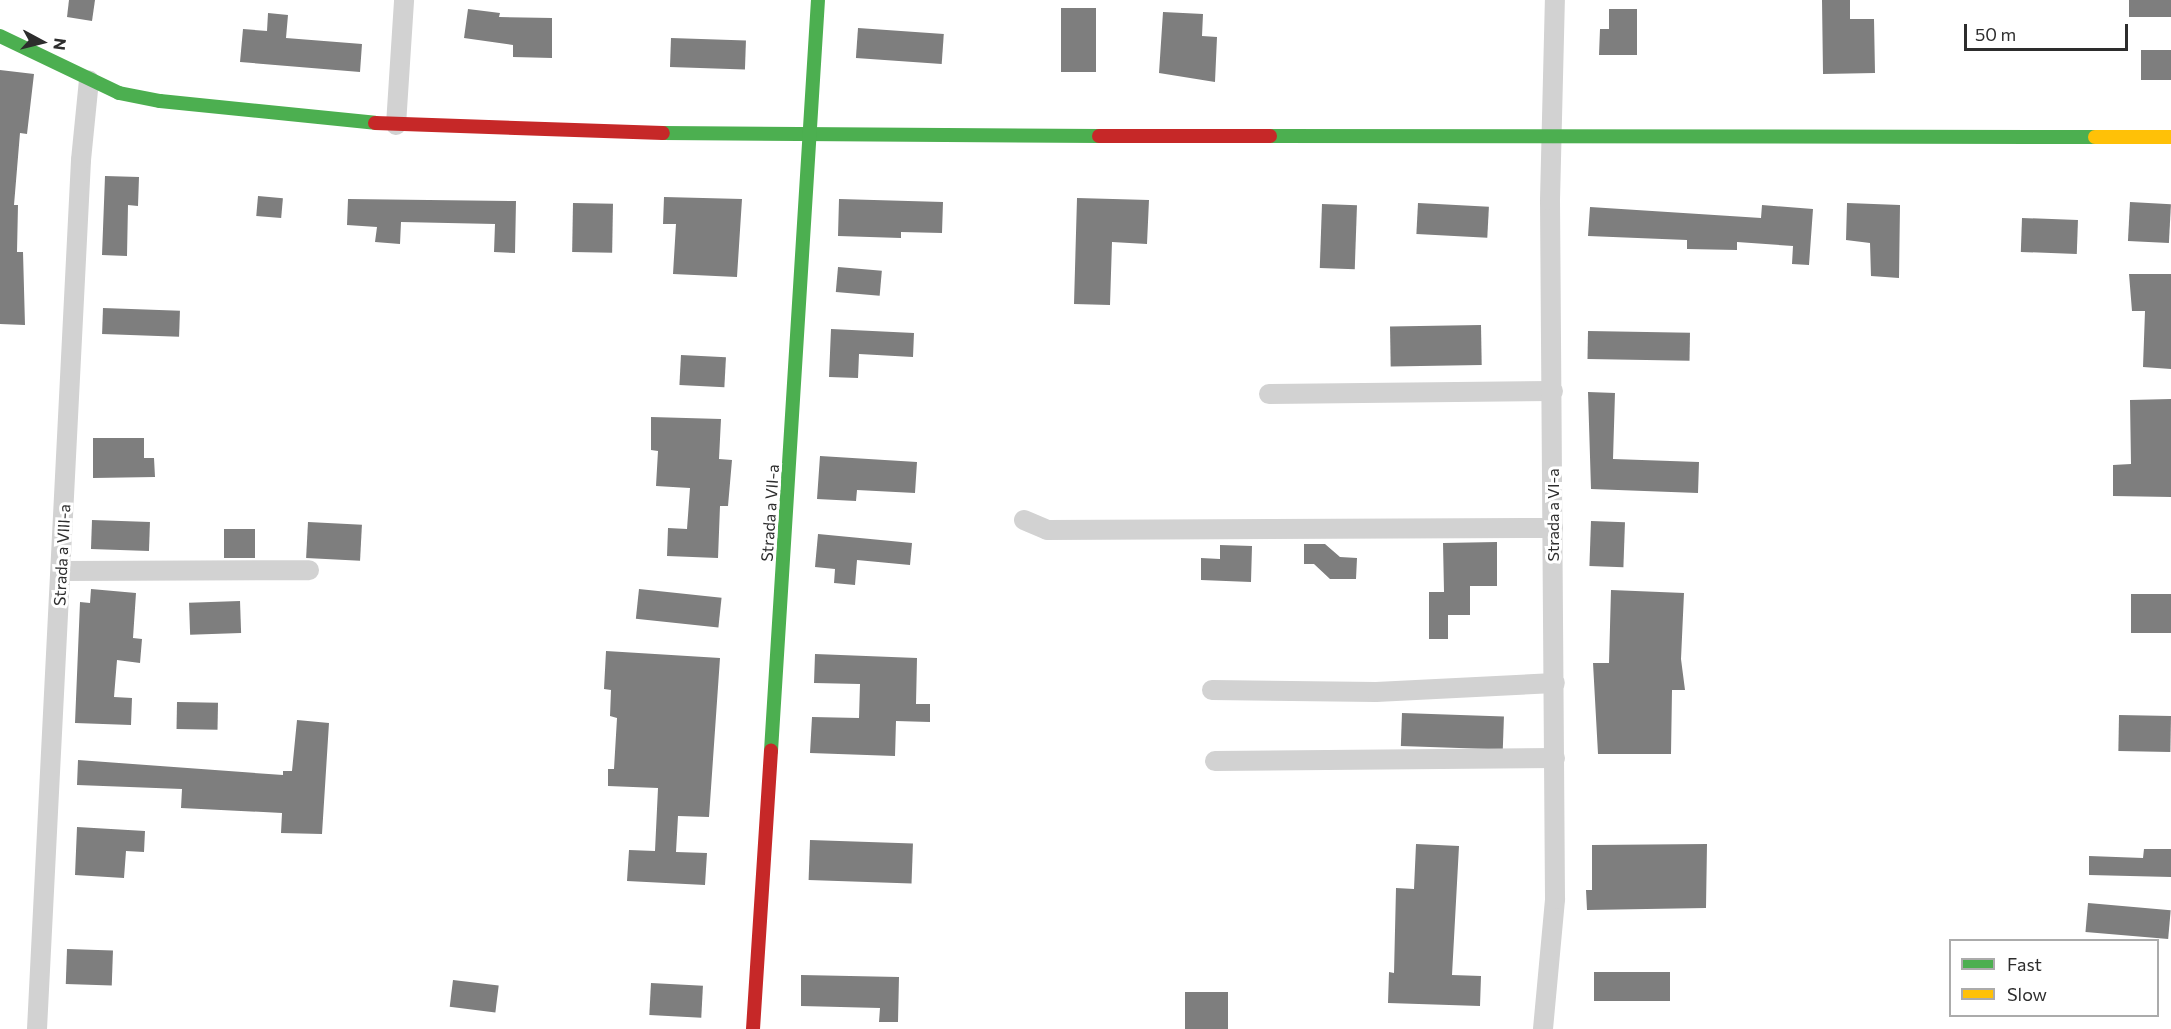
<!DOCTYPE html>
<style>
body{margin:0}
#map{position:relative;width:2171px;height:1029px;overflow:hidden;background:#fff;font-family:Commissioner,sans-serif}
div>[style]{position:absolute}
.building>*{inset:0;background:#7e7e7e;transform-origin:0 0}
.street>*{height:20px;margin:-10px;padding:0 10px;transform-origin:10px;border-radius:10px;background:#d2d2d2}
.fast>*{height:14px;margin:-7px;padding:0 7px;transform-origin:7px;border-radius:7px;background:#4caf50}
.slow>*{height:14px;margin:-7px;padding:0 7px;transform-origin:7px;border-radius:7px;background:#ffc107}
.jam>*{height:14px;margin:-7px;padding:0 7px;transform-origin:7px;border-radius:7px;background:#c62828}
span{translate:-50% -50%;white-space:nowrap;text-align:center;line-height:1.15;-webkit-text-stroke:6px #fff;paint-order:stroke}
.street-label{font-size:16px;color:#2d2d2d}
.legend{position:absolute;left:1949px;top:939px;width:210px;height:78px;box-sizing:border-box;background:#fff;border:2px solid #ababab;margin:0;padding:8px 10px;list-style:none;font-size:18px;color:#2d2d2d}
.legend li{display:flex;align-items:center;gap:12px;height:30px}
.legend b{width:30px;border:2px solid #ababab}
.north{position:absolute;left:12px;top:12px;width:60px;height:60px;-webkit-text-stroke:4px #fff;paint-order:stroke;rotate:97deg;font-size:16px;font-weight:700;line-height:24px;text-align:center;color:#2d2d2d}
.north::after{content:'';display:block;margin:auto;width:21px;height:27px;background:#2d2d2d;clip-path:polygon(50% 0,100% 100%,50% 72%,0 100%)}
.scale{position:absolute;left:1964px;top:24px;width:164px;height:27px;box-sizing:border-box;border:3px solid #2d2d2d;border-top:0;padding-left:8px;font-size:18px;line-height:21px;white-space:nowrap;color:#2d2d2d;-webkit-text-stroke:4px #fff;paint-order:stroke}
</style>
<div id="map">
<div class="building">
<div style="clip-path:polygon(69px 0,95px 0,92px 21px,67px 17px)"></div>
<div style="clip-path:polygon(1822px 0,1850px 0,1850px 19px,1874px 19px,1875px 73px,1823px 74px)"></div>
<div style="left:2129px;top:0;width:42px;height:17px"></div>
<div style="left:1061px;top:8px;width:35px;height:64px"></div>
<div style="clip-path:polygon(468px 9px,500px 13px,499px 17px,552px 18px,552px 58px,513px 57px,513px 45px,464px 38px)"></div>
<div style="clip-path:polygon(1609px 9px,1637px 9px,1637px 55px,1599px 55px,1600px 29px,1609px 29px)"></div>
<div style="clip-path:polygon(1163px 12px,1203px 14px,1202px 36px,1217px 37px,1215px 82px,1159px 73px)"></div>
<div style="clip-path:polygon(268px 13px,288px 15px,286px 38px,362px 44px,360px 72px,240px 62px,243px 29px,267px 31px)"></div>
<div style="left:858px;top:28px;width:86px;height:30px;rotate:4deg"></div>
<div style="left:671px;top:38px;width:75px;height:29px;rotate:2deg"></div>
<div style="left:2141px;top:50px;width:30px;height:30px"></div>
<div style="clip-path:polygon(0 70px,34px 74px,27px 134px,20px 133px,14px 205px,18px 205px,17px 252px,23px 252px,25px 325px,0 324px)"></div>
<div style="clip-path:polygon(105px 176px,139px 177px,138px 206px,128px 205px,127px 256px,102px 255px)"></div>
<div style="left:258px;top:196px;width:25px;height:20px;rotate:5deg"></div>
<div style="clip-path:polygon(664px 197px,742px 199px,737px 277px,673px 274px,676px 224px,663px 224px)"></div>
<div style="clip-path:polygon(1077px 198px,1149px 200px,1147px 244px,1112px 242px,1110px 305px,1074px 304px)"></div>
<div style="clip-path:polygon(348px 199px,516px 201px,515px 253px,494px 252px,495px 224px,401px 222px,400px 244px,375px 242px,377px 227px,347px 225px)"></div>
<div style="clip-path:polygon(839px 199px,943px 202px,942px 233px,901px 232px,901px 238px,838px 236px)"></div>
<div style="left:2130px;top:202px;width:41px;height:39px;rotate:3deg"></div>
<div style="left:573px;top:203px;width:40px;height:49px;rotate:1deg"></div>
<div style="left:1418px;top:203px;width:71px;height:31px;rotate:3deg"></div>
<div style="clip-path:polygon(1847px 203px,1900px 205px,1899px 278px,1871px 276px,1870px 243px,1846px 240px)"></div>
<div style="left:1322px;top:204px;width:35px;height:64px;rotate:2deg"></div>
<div style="clip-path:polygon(1762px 205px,1813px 209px,1809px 265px,1792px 264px,1793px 246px,1737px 242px,1737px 250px,1687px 249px,1687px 240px,1588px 236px,1590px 207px,1761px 218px)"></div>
<div style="left:2022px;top:218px;width:56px;height:34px;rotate:2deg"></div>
<div style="left:838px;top:267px;width:44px;height:25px;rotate:5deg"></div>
<div style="clip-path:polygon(2129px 274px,2171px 274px,2171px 369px,2143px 367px,2145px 311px,2132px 311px)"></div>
<div style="left:103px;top:308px;width:77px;height:26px;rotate:2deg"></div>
<div style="left:1481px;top:325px;width:40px;height:91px;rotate:89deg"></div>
<div style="clip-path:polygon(831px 329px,914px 333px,913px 357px,859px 354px,858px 378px,829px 377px)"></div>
<div style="left:1588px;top:331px;width:102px;height:28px;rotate:1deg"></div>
<div style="left:681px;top:355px;width:45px;height:30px;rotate:3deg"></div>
<div style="clip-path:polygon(1588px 392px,1615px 393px,1613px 459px,1699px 462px,1698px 493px,1591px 489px)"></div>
<div style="clip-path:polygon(2171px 399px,2171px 497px,2113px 496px,2113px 465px,2131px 464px,2130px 400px)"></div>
<div style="clip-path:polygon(651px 417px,721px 419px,719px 459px,732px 460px,728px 506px,720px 506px,718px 558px,667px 556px,668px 528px,687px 529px,690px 488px,656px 486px,658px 451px,651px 450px)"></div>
<div style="clip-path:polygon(93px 438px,144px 438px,144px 458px,154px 458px,155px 477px,93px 478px)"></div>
<div style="clip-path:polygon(820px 456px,917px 462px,915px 493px,857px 490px,856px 501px,817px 499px)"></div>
<div style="left:92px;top:520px;width:58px;height:29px;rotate:2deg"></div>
<div style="left:1591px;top:521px;width:34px;height:45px;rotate:2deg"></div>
<div style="left:308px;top:522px;width:54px;height:36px;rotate:3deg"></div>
<div style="left:255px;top:529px;width:29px;height:31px;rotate:90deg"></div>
<div style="clip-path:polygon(818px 534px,912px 543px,910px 565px,857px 560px,855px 585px,834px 583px,835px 569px,815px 567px)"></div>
<div style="clip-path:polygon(1497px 542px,1497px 586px,1470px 586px,1470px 615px,1448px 615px,1448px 639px,1429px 639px,1429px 592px,1444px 592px,1443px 543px)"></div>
<div style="clip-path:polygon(1304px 544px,1325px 544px,1340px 557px,1357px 558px,1356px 579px,1330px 579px,1314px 564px,1304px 564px)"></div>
<div style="clip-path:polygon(1220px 545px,1252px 546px,1251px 582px,1201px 580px,1201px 558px,1220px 559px)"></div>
<div style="clip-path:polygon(91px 589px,136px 593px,133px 638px,142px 639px,140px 663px,117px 660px,114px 697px,132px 698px,131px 725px,75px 723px,80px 602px,90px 603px)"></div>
<div style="left:639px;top:589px;width:83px;height:30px;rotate:6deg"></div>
<div style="clip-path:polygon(1611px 590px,1684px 593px,1681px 659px,1685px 690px,1672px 690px,1671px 754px,1598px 754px,1593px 663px,1609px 663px)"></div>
<div style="left:2131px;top:594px;width:40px;height:39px"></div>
<div style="left:240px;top:601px;width:32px;height:51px;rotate:88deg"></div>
<div style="clip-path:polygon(606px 651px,720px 658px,709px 817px,678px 816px,676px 852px,707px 853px,705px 885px,627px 881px,629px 850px,655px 851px,658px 788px,608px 786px,608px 769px,614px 769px,617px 718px,610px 716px,611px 690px,604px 689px)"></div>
<div style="clip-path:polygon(815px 654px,917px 658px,916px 704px,930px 704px,930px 722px,896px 721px,895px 756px,810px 753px,812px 717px,859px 718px,860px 684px,814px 683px)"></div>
<div style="left:177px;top:702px;width:41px;height:27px;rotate:1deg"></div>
<div style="left:1402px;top:713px;width:102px;height:33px;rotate:2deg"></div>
<div style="left:2119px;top:715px;width:52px;height:36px;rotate:1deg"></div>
<div style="clip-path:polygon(297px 720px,329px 723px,322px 834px,281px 833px,282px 813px,181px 808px,182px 789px,77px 785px,78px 760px,283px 775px,283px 771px,292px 771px)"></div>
<div style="clip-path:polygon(77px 827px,145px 831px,144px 852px,126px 851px,124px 878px,75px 875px)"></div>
<div style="left:810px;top:840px;width:103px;height:40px;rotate:2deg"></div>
<div style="clip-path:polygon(1416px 844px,1459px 846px,1452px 975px,1481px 976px,1480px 1006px,1388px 1003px,1389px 972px,1394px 973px,1396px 888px,1414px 889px)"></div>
<div style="clip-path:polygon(1707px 844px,1706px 908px,1587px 910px,1586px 890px,1592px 890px,1592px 845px)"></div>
<div style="clip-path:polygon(2144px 849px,2171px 849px,2171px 877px,2089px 875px,2089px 856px,2143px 858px)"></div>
<div style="left:2088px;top:903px;width:83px;height:29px;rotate:5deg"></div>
<div style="left:67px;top:949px;width:46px;height:35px;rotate:2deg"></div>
<div style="left:1594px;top:972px;width:76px;height:29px"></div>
<div style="clip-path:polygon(801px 975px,899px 977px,898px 1022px,879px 1022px,880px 1008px,801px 1006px)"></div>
<div style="left:453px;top:980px;width:46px;height:27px;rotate:7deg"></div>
<div style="left:651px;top:983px;width:52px;height:32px;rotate:3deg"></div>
<div style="left:1185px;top:992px;width:43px;height:37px"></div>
</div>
<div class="street">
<div style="left:396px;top:125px;width:125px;rotate:-86.3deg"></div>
<div style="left:1269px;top:394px;width:284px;rotate:-0.6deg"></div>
<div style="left:1024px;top:520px;width:25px;rotate:23deg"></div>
<div style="left:1047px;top:530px;width:506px;rotate:-0.23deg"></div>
<div style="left:61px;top:571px;width:248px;rotate:-0.2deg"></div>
<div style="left:1212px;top:690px;width:164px;rotate:0.7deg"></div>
<div style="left:1376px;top:692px;width:179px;rotate:-2.9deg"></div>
<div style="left:1215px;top:761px;width:340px;rotate:-0.5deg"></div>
<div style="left:37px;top:1029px;width:870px;rotate:-87.1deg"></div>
<div style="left:81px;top:160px;width:80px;rotate:-84.3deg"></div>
<div style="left:1543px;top:1029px;width:131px;rotate:-84.7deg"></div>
<div style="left:1555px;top:899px;width:699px;rotate:-90.41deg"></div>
<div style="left:1550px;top:200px;width:200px;rotate:-88.6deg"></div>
</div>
<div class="fast">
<div style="left:0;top:36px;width:132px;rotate:25.6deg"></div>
<div style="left:119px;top:93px;width:42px;rotate:11deg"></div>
<div style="left:160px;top:101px;width:216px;rotate:5.8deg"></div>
<div style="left:663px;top:133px;width:436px;rotate:0.4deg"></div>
<div style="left:1270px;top:136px;width:825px;rotate:0.07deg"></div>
<div style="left:771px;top:751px;width:752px;rotate:-86.42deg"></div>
</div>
<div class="slow">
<div style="left:2095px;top:137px;width:76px"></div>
</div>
<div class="jam">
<div style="left:375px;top:123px;width:288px;rotate:2deg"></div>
<div style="left:1099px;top:136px;width:171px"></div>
<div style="left:753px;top:1029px;width:279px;rotate:-86.3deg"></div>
</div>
<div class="street-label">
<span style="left:770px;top:513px;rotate:-86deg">Strada a VII-a</span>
<span style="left:1553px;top:515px;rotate:-90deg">Strada a VI-a</span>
<span style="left:62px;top:555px;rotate:-87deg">Strada a VIII-a</span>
</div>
<ul class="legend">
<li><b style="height:8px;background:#4caf50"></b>Fast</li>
<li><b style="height:8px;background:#ffc107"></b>Slow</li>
</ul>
<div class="north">N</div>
<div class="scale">50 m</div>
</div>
